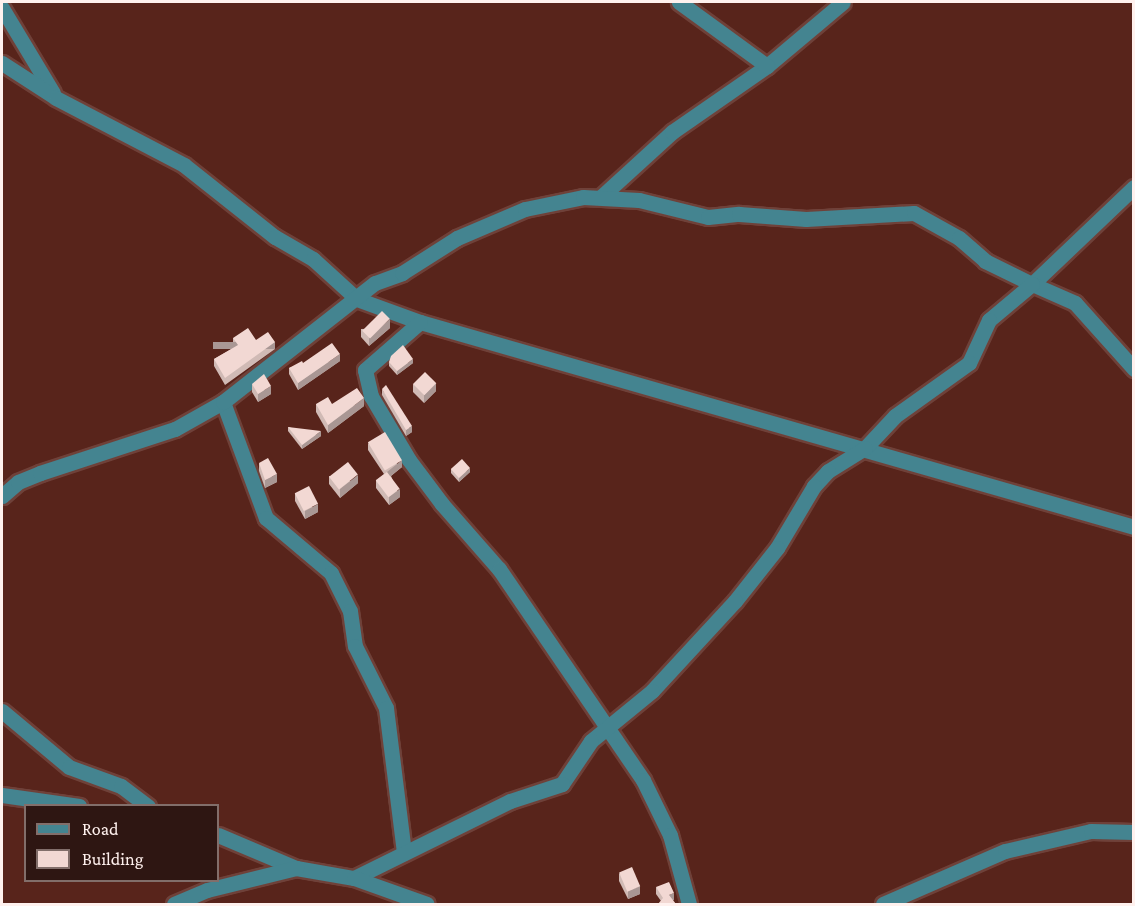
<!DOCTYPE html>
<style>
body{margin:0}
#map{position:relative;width:1135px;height:906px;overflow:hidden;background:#58241b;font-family:"Crimson Pro",serif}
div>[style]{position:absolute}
.roads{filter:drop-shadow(2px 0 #6f4139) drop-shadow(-2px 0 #6f4139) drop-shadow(0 2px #6f4139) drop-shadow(0 -2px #6f4139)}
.minor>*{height:15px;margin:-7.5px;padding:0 7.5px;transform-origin:7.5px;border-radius:7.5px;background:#448490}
.wall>*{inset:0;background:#d0bab5}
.shaded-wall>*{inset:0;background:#a99794;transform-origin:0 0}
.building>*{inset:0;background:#f2d8d3;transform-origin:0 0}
span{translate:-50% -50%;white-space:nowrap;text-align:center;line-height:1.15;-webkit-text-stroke:6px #2e1612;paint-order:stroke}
.frame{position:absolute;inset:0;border:3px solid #fff1ee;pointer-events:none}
.legend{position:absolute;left:24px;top:804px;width:195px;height:78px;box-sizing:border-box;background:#2e1612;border:2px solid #826e6a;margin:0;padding:8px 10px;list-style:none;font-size:18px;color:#fff1ee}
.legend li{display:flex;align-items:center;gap:12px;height:30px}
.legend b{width:30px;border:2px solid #826e6a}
</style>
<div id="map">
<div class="roads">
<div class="minor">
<div style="left:2px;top:8px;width:99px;rotate:59deg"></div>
<div style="left:2px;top:63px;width:64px;rotate:32.9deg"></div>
<div style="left:56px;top:98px;width:144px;rotate:27.6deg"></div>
<div style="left:184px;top:165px;width:116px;rotate:38.4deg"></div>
<div style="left:275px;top:237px;width:44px;rotate:30.1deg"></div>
<div style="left:313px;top:259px;width:59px;rotate:42.3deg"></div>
<div style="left:357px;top:299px;width:67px;rotate:20.1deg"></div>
<div style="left:420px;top:322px;width:743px;rotate:16.02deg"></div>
<div style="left:767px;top:66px;width:99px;rotate:-40.1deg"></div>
<div style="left:1134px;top:187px;width:141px;rotate:136.4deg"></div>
<div style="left:1032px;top:284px;width:47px;rotate:23.8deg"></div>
<div style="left:1075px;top:303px;width:89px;rotate:48.2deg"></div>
<div style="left:602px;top:196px;width:95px;rotate:-42.4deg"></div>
<div style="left:672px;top:132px;width:116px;rotate:-34.8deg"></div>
<div style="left:767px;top:66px;width:109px;rotate:-144deg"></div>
<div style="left:420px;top:322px;width:73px;rotate:138.9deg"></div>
<div style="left:365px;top:370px;width:27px;rotate:77deg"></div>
<div style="left:371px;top:396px;width:74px;rotate:59.3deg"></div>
<div style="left:409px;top:460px;width:55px;rotate:53.1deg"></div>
<div style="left:442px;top:504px;width:86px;rotate:48.8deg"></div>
<div style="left:499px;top:569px;width:255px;rotate:55.7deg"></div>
<div style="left:643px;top:780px;width:61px;rotate:63.9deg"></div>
<div style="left:670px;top:835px;width:72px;rotate:74.6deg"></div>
<div style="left:223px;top:402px;width:124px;rotate:69.7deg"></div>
<div style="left:266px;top:518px;width:85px;rotate:40.2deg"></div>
<div style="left:331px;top:573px;width:42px;rotate:63.4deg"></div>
<div style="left:350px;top:611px;width:35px;rotate:82deg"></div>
<div style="left:355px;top:646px;width:69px;rotate:63.4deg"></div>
<div style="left:386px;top:708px;width:146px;rotate:82.9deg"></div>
<div style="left:2px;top:496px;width:21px;rotate:-41deg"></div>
<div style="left:18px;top:482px;width:24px;rotate:-22deg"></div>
<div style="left:40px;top:473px;width:142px;rotate:-18.1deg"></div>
<div style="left:175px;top:429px;width:55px;rotate:-29.4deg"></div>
<div style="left:223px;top:402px;width:193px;rotate:-38.1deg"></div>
<div style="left:375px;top:283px;width:29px;rotate:-20deg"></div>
<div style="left:402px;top:273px;width:65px;rotate:-32.5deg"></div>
<div style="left:457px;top:238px;width:74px;rotate:-23.1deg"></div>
<div style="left:525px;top:209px;width:59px;rotate:-11.7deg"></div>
<div style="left:583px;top:197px;width:56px;rotate:3.1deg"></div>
<div style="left:639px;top:200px;width:71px;rotate:13.8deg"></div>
<div style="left:708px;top:217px;width:31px;rotate:-6deg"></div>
<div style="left:739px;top:214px;width:67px;rotate:4.3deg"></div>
<div style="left:806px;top:219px;width:108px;rotate:-3.2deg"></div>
<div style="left:914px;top:213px;width:51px;rotate:29.1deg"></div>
<div style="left:959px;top:238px;width:35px;rotate:41deg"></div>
<div style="left:985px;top:261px;width:52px;rotate:26.1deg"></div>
<div style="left:1032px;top:284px;width:56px;rotate:140.1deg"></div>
<div style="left:989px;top:320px;width:47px;rotate:114.9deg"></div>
<div style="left:969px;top:363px;width:91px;rotate:144.4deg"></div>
<div style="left:895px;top:416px;width:44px;rotate:133.2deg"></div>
<div style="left:865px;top:448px;width:44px;rotate:148.1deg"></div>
<div style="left:828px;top:471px;width:21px;rotate:133deg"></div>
<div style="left:814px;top:486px;width:72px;rotate:120.8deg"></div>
<div style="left:777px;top:548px;width:68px;rotate:128.4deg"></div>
<div style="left:735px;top:601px;width:122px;rotate:132.7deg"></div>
<div style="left:652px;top:691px;width:79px;rotate:140.7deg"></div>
<div style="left:591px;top:741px;width:52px;rotate:124deg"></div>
<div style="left:562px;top:784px;width:55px;rotate:161.9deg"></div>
<div style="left:510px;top:801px;width:174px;rotate:153.7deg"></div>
<div style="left:2px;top:711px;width:87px;rotate:39.9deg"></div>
<div style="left:69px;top:767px;width:55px;rotate:20.1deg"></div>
<div style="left:121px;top:786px;width:34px;rotate:37deg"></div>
<div style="left:2px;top:795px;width:78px;rotate:8.1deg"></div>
<div style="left:218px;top:835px;width:85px;rotate:22.9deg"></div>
<div style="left:296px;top:868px;width:59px;rotate:9.8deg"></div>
<div style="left:354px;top:878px;width:77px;rotate:19.6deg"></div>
<div style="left:174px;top:904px;width:36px;rotate:-23deg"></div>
<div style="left:207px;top:890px;width:92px;rotate:-13.9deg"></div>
<div style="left:883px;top:904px;width:133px;rotate:-23.5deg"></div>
<div style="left:1005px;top:851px;width:88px;rotate:-13.1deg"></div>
<div style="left:1091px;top:831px;width:43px;rotate:1.3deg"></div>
</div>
</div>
<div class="wall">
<div style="clip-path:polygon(390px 328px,369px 346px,361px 337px,361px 329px)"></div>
<div style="clip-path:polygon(233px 338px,256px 340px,275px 349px,225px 385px,214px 366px,214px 359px,235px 347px,233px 344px)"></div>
<div style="clip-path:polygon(340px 361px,298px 390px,289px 374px,289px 368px,303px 363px)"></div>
<div style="clip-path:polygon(389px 362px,413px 363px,397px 375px,389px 366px)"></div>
<div style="clip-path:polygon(252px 384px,271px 394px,258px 402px,252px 392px)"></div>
<div style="clip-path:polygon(413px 384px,436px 391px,424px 403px,413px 392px)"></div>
<div style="clip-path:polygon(382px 389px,412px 432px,406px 436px,382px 395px)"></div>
<div style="clip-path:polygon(316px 404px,332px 404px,364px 406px,328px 433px,316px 412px)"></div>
<div style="clip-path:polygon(288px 427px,321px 436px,302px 449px,288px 431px)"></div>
<div style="clip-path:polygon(368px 443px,402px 467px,391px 476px,400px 497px,389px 505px,376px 488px,376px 480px,384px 474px,368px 450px)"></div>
<div style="clip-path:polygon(259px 463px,277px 482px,265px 488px,259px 471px)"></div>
<div style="clip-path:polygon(451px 469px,470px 472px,459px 482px,451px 473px)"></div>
<div style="clip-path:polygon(329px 476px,358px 483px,340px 498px,329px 484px)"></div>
<div style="clip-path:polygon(295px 493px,318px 512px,305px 519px,295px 501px)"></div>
<div style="clip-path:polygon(619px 873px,640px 894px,628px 899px,619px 881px)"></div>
<div style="clip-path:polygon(656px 887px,674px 900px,661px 901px,656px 894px)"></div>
</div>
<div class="shaded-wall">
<div style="clip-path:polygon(390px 319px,390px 328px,369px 346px,369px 337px)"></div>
<div style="left:275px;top:342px;width:7px;height:62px;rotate:90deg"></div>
<div style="clip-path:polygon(340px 354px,340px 361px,298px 390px,298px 383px)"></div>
<div style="clip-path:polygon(413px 359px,413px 363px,397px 375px,397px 371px)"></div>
<div style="clip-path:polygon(436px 383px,436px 391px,424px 403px,424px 395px)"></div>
<div style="clip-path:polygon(271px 386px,271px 394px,258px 402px,258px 394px)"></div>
<div style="clip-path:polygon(364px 398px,364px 406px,328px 433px,328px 425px)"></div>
<div style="clip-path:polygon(412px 426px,412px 432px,406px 436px,406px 430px)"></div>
<div style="clip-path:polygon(321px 431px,321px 436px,302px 449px,302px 445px)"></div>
<div style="clip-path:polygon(402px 460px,402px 467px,387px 479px,387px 472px)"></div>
<div style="clip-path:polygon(470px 468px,470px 472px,459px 482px,459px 478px)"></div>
<div style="clip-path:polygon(277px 474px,277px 482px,265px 488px,265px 480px)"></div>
<div style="clip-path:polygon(358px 475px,358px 483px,340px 498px,340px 489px)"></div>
<div style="clip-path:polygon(400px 489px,400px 497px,389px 505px,389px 497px)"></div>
<div style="clip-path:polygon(318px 504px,318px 512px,305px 519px,305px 511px)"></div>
<div style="clip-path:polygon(640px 886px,640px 894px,628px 899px,628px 891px)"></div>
<div style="clip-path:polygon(674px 893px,674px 900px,669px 902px,669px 895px)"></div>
</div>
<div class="building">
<div style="left:382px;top:311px;width:11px;height:28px;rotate:45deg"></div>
<div style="clip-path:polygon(248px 328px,256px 340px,268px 332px,275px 342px,225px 378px,214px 359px,238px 345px,233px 338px)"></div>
<div style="clip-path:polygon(332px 343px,340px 354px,298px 383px,289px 368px,302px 361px,303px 363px)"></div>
<div style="clip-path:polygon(403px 345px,413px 359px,397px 371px,389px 362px,391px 356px)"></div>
<div style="left:425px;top:372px;width:16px;height:17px;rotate:45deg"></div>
<div style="clip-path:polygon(264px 374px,271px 386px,258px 394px,252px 384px)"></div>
<div style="clip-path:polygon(386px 385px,412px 426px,406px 430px,382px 389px)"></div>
<div style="clip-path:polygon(357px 388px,364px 398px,328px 425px,316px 404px,328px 397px,332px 404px)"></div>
<div style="clip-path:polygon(288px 427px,321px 431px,302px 445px)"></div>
<div style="left:385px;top:432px;width:33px;height:20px;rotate:59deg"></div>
<div style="clip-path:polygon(268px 458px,277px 474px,265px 480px,259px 463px)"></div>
<div style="left:462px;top:459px;width:12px;height:15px;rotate:48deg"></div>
<div style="left:348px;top:462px;width:16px;height:24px;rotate:52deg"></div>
<div style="left:387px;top:472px;width:21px;height:14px;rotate:53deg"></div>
<div style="left:309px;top:486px;width:20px;height:16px;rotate:63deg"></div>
<div style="left:632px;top:867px;width:21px;height:14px;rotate:67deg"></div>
<div style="clip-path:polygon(669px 882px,674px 893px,669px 895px,676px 904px,658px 904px,663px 898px,656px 887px)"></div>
</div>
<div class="frame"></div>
<ul class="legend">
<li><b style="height:8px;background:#448490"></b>Road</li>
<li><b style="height:16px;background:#f2d8d3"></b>Building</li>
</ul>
</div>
